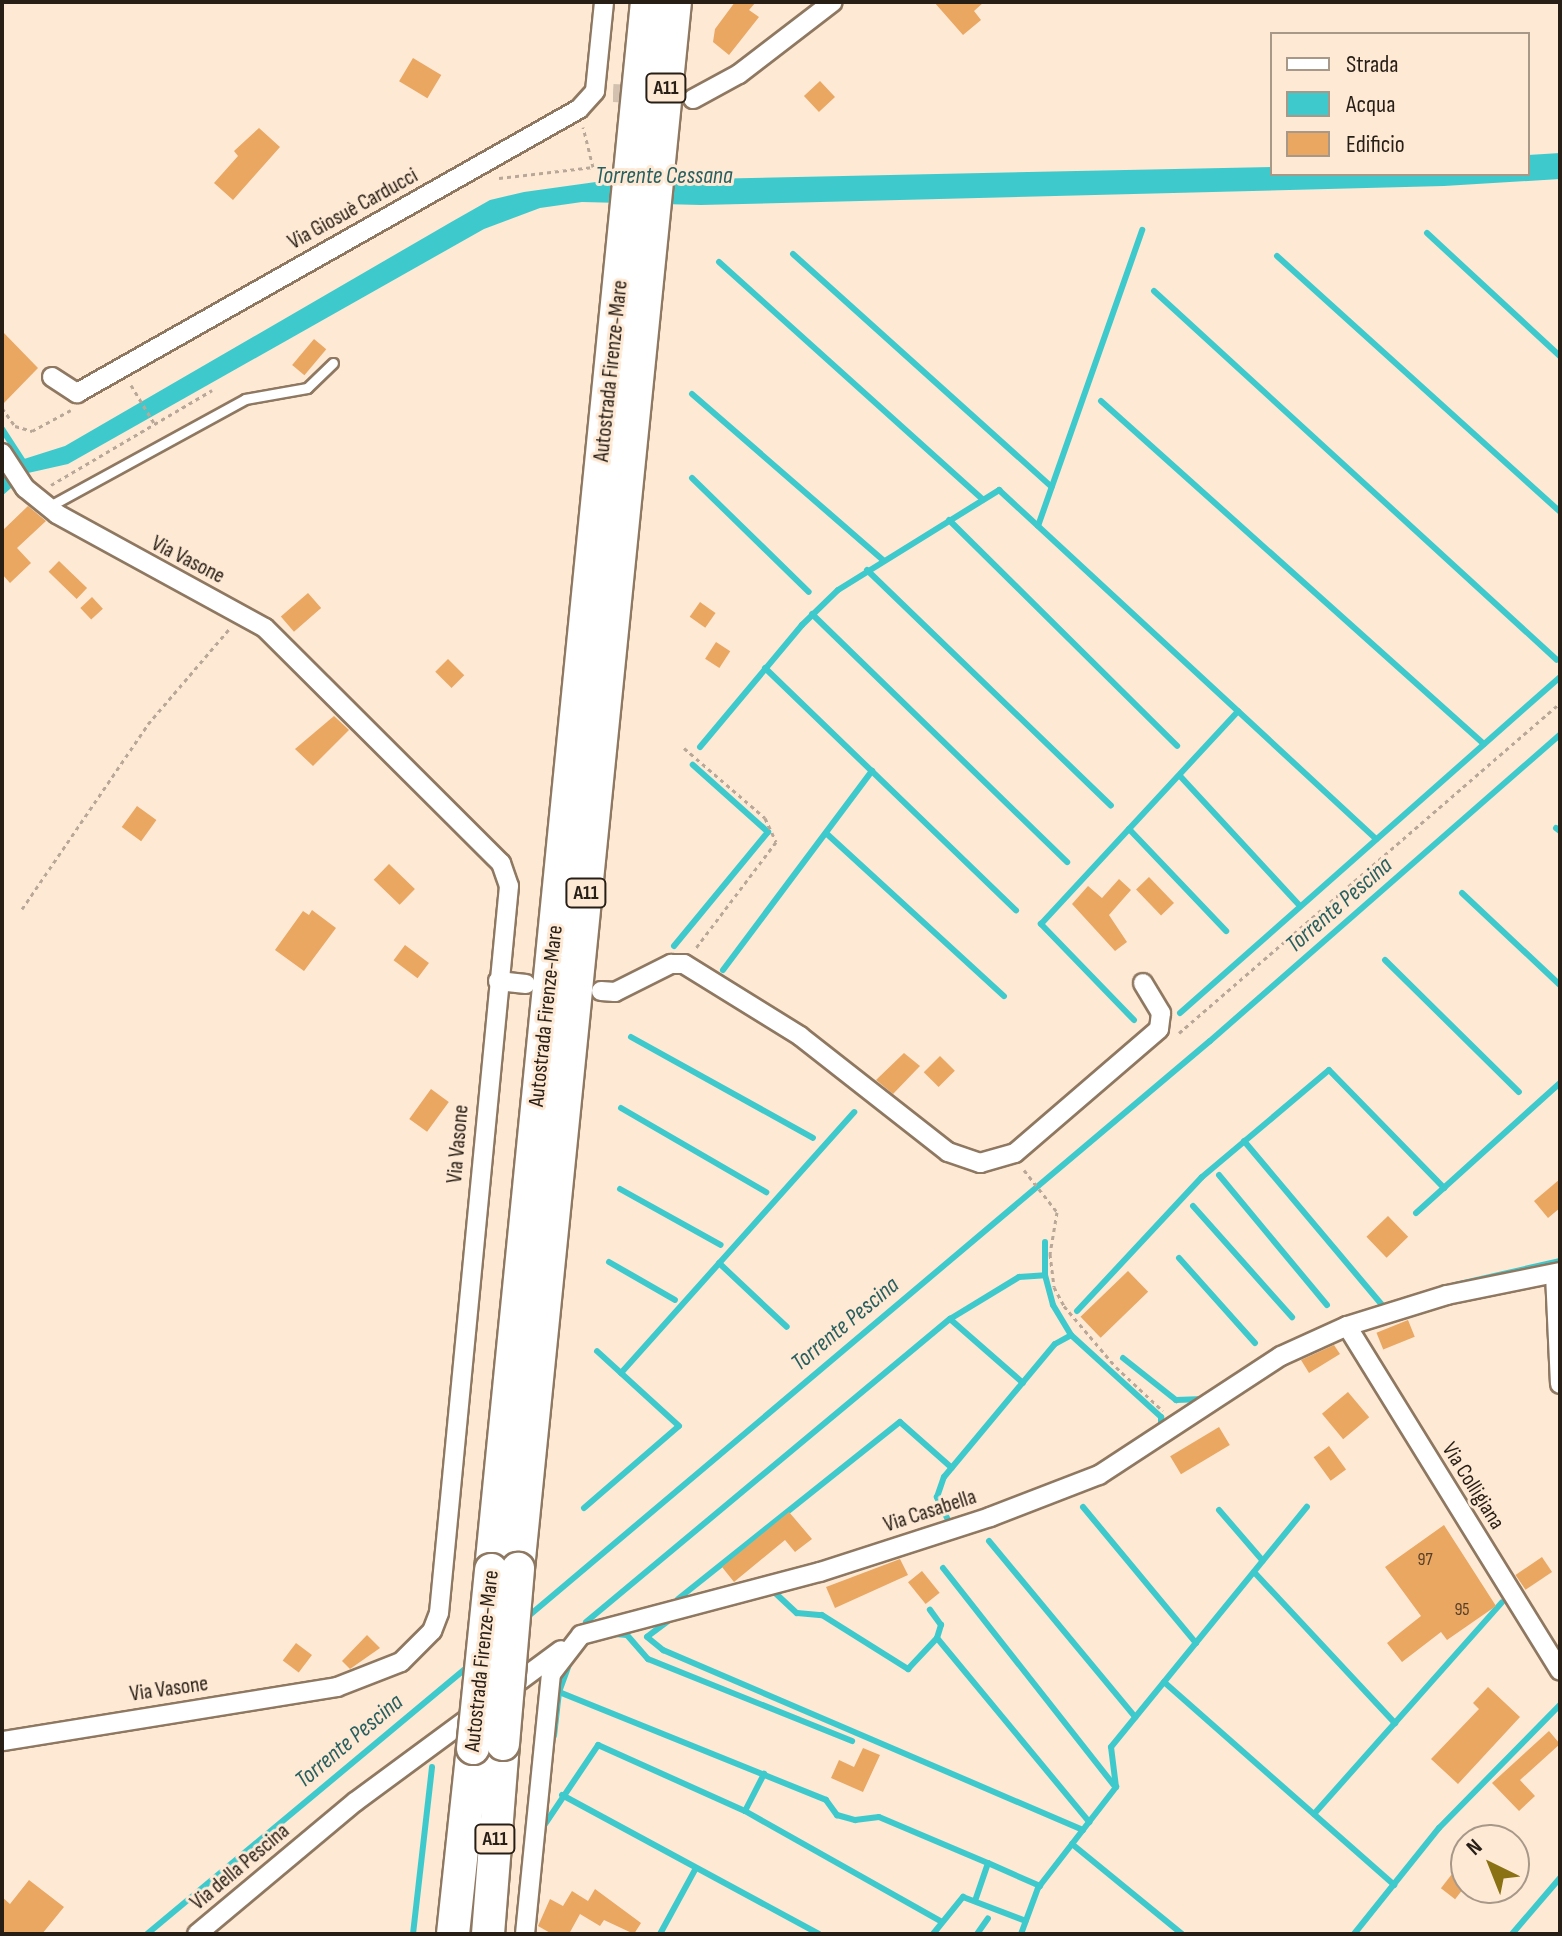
<!DOCTYPE html>
<meta charset="utf-8">
<style>
body{margin:0}
#map{position:relative;width:1562px;height:1936px;overflow:hidden;background:#fee9d5;font-family:"Sofia Sans Condensed",sans-serif}
div>[style]{position:absolute}
.water>*{inset:0;background:#3ecacc}
.stream>*{height:6px;margin:-3px;padding:0 3px;transform-origin:3px;border-radius:3px;background:#3ecacc}
.building>*{inset:0;background:#e9a762;transform-origin:0 0}
.street-tunnel>*{height:18px;margin-top:-9px;transform-origin:0;background:repeating-linear-gradient(90deg,#d3c0af 0 18px,transparent 0 27px)}
.path>*{height:3px;margin-top:-1.5px;transform-origin:0;background:repeating-linear-gradient(90deg,#b9a897 0 4px,transparent 0 8px)}
.roads{filter:drop-shadow(2px 0 #8f7861) drop-shadow(-2px 0 #8f7861) drop-shadow(0 2px #8f7861) drop-shadow(0 -2px #8f7861)}
.lane>*{height:9px;margin:-4.5px;padding:0 4.5px;transform-origin:4.5px;border-radius:4.5px;background:#fff}
.street>*{height:18px;margin:-9px;padding:0 9px;transform-origin:9px;border-radius:9px;background:#fff}
.highway>*{height:32px;margin:-16px;padding:0 16px;transform-origin:16px;border-radius:16px;background:#fff}
.bridges{filter:drop-shadow(2px 0 #8f7861) drop-shadow(-2px 0 #8f7861) drop-shadow(0 2px #8f7861) drop-shadow(0 -2px #8f7861)}
.highway-bridge>*{height:32px;margin:-16px;padding:0 16px;transform-origin:16px;border-radius:16px;background:#fff}
span{translate:-50% -50%;white-space:nowrap;text-align:center;line-height:1.15;-webkit-text-stroke:6px #fee9d5;paint-order:stroke}
.number-label{font-size:18px;color:#584028}
.number-label span{-webkit-text-stroke-width:0}
.shield-label span{padding:2px 6px;background:#fee9d5;border:2px solid;border-radius:6px;-webkit-text-stroke-width:0}
.shield-label{font-size:20px;color:#271e15;font-weight:700}
.street-label{font-size:22px;color:#271e15}
.water-label{font-size:24px;color:#286060;font-style:italic}
.frame{position:absolute;inset:0;border:4px solid #271e15;pointer-events:none}
.legend{position:absolute;left:1270px;top:32px;width:260px;height:144px;box-sizing:border-box;background:#fee9d5;border:2px solid #a89888;margin:0;padding:10px 14px;list-style:none;font-size:24px;color:#271e15}
.legend li{display:flex;align-items:center;gap:16px;height:40px}
.legend b{width:40px;border:2px solid #a89888}
.north{position:absolute;left:1450px;top:1824px;width:80px;height:80px;box-sizing:border-box;background:#fee9d5;border:2px solid #a89888;border-radius:50%;rotate:317deg;font-size:22px;font-weight:700;line-height:32px;text-align:center;color:#271e15}
.north::after{content:'';display:block;margin:auto;width:28px;height:36px;background:#8a7214;clip-path:polygon(50% 0,100% 100%,50% 72%,0 100%)}
</style>
<div id="map">
<div class="water">
<div style="clip-path:polygon(1560px 153px,1560px 179px,1444px 186px,701px 205px,582px 202px,540px 208px,484px 229px,68px 464px,28px 473px,2px 496px,2px 475px,24px 459px,65px 446px,453px 221px,490px 200px,524px 192px,603px 181px,1272px 167px,1272px 174px,1528px 174px,1528px 155px)"></div>
</div>
<div class="stream">
<div style="left:1427px;top:233px;width:181px;rotate:42.8deg"></div>
<div style="left:793px;top:254px;width:348px;rotate:42deg"></div>
<div style="left:1277px;top:256px;width:382px;rotate:42.1deg"></div>
<div style="left:719px;top:262px;width:355px;rotate:42deg"></div>
<div style="left:1154px;top:291px;width:546px;rotate:42.48deg"></div>
<div style="left:692px;top:394px;width:253px;rotate:41deg"></div>
<div style="left:1101px;top:401px;width:514px;rotate:41.85deg"></div>
<div style="left:2px;top:429px;width:44px;rotate:57deg"></div>
<div style="left:692px;top:478px;width:163px;rotate:44.3deg"></div>
<div style="left:949px;top:520px;width:321px;rotate:44.7deg"></div>
<div style="left:1038px;top:526px;width:314px;rotate:-70.6deg"></div>
<div style="left:867px;top:570px;width:339px;rotate:44deg"></div>
<div style="left:812px;top:614px;width:356px;rotate:44.2deg"></div>
<div style="left:765px;top:668px;width:349px;rotate:44deg"></div>
<div style="left:700px;top:747px;width:159px;rotate:-50.1deg"></div>
<div style="left:802px;top:625px;width:50px;rotate:-44.2deg"></div>
<div style="left:838px;top:590px;width:190px;rotate:-31.8deg"></div>
<div style="left:999px;top:490px;width:514px;rotate:42.79deg"></div>
<div style="left:1180px;top:776px;width:177px;rotate:47.3deg"></div>
<div style="left:1556px;top:828px;width:5px;rotate:37deg"></div>
<div style="left:1129px;top:829px;width:141px;rotate:46.4deg"></div>
<div style="left:827px;top:834px;width:240px;rotate:42.5deg"></div>
<div style="left:1462px;top:893px;width:134px;rotate:43.2deg"></div>
<div style="left:674px;top:946px;width:148px;rotate:-50.5deg"></div>
<div style="left:768px;top:832px;width:101px;rotate:-138.2deg"></div>
<div style="left:1385px;top:960px;width:188px;rotate:44.6deg"></div>
<div style="left:723px;top:970px;width:249px;rotate:-53.2deg"></div>
<div style="left:1180px;top:1013px;width:507px;rotate:-41.48deg"></div>
<div style="left:1134px;top:1020px;width:134px;rotate:-134.1deg"></div>
<div style="left:1041px;top:924px;width:290px;rotate:-47.2deg"></div>
<div style="left:631px;top:1037px;width:208px;rotate:29deg"></div>
<div style="left:621px;top:1108px;width:168px;rotate:30.1deg"></div>
<div style="left:1244px;top:1141px;width:216px;rotate:49.9deg"></div>
<div style="left:1219px;top:1175px;width:169px;rotate:50.3deg"></div>
<div style="left:620px;top:1189px;width:115px;rotate:29deg"></div>
<div style="left:1193px;top:1206px;width:149px;rotate:48.3deg"></div>
<div style="left:1416px;top:1213px;width:194px;rotate:-42.1deg"></div>
<div style="left:1045px;top:1242px;width:33px;rotate:90deg"></div>
<div style="left:1045px;top:1275px;width:31px;rotate:75deg"></div>
<div style="left:1053px;top:1305px;width:35px;rotate:59deg"></div>
<div style="left:1071px;top:1335px;width:122px;rotate:42.3deg"></div>
<div style="left:1161px;top:1417px;width:11px;rotate:90deg"></div>
<div style="left:1179px;top:1258px;width:114px;rotate:48.2deg"></div>
<div style="left:609px;top:1262px;width:76px;rotate:29.9deg"></div>
<div style="left:719px;top:1263px;width:93px;rotate:43.3deg"></div>
<div style="left:1455px;top:1285px;width:108px;rotate:-12.9deg"></div>
<div style="left:1077px;top:1311px;width:183px;rotate:-47deg"></div>
<div style="left:1202px;top:1177px;width:166px;rotate:-40.1deg"></div>
<div style="left:1329px;top:1070px;width:165px;rotate:45.7deg"></div>
<div style="left:950px;top:1319px;width:97px;rotate:41.2deg"></div>
<div style="left:1123px;top:1358px;width:68px;rotate:38.4deg"></div>
<div style="left:1176px;top:1400px;width:28px;rotate:-2deg"></div>
<div style="left:621px;top:1373px;width:350px;rotate:-48.2deg"></div>
<div style="left:1083px;top:1507px;width:177px;rotate:50.3deg"></div>
<div style="left:584px;top:1508px;width:125px;rotate:-40.8deg"></div>
<div style="left:679px;top:1426px;width:111px;rotate:-137.6deg"></div>
<div style="left:1219px;top:1510px;width:67px;rotate:49.2deg"></div>
<div style="left:949px;top:1522px;width:28px;rotate:-116deg"></div>
<div style="left:937px;top:1497px;width:21px;rotate:-71deg"></div>
<div style="left:944px;top:1477px;width:173px;rotate:-50.2deg"></div>
<div style="left:1055px;top:1344px;width:18px;rotate:-29deg"></div>
<div style="left:989px;top:1541px;width:229px;rotate:50.3deg"></div>
<div style="left:943px;top:1568px;width:276px;rotate:51.8deg"></div>
<div style="left:1254px;top:1572px;width:207px;rotate:47deg"></div>
<div style="left:772px;top:1590px;width:34px;rotate:43deg"></div>
<div style="left:797px;top:1613px;width:25px;rotate:5deg"></div>
<div style="left:822px;top:1615px;width:102px;rotate:32.1deg"></div>
<div style="left:908px;top:1669px;width:42px;rotate:-46.9deg"></div>
<div style="left:937px;top:1638px;width:14px;rotate:-73deg"></div>
<div style="left:941px;top:1625px;width:19px;rotate:-126deg"></div>
<div style="left:678px;top:1599px;width:284px;rotate:-38.6deg"></div>
<div style="left:900px;top:1422px;width:69px;rotate:41.5deg"></div>
<div style="left:525px;top:1619px;width:896px;rotate:-40.16deg"></div>
<div style="left:1210px;top:1041px;width:465px;rotate:-41.2deg"></div>
<div style="left:668px;top:1621px;width:26px;rotate:143deg"></div>
<div style="left:647px;top:1637px;width:21px;rotate:39deg"></div>
<div style="left:663px;top:1650px;width:457px;rotate:23.2deg"></div>
<div style="left:586px;top:1622px;width:474px;rotate:-39.8deg"></div>
<div style="left:950px;top:1319px;width:81px;rotate:-31.3deg"></div>
<div style="left:1019px;top:1277px;width:26px;rotate:-4deg"></div>
<div style="left:615px;top:1634px;width:12px;rotate:5deg"></div>
<div style="left:627px;top:1635px;width:32px;rotate:49deg"></div>
<div style="left:648px;top:1659px;width:220px;rotate:21.9deg"></div>
<div style="left:937px;top:1638px;width:239px;rotate:50.4deg"></div>
<div style="left:1164px;top:1682px;width:307px;rotate:41.4deg"></div>
<div style="left:559px;top:1692px;width:288px;rotate:22deg"></div>
<div style="left:826px;top:1800px;width:19px;rotate:54deg"></div>
<div style="left:837px;top:1815px;width:19px;rotate:16deg"></div>
<div style="left:855px;top:1820px;width:24px;rotate:-7deg"></div>
<div style="left:879px;top:1817px;width:118px;rotate:22.9deg"></div>
<div style="left:554px;top:1736px;width:44px;rotate:-83.5deg"></div>
<div style="left:559px;top:1692px;width:33px;rotate:-70deg"></div>
<div style="left:562px;top:1795px;width:292px;rotate:28.4deg"></div>
<div style="left:745px;top:1811px;width:42px;rotate:-62.8deg"></div>
<div style="left:1314px;top:1814px;width:283px;rotate:-48.4deg"></div>
<div style="left:543px;top:1827px;width:99px;rotate:-56.1deg"></div>
<div style="left:598px;top:1745px;width:161px;rotate:24.2deg"></div>
<div style="left:745px;top:1811px;width:226px;rotate:29.4deg"></div>
<div style="left:1072px;top:1844px;width:142px;rotate:39.3deg"></div>
<div style="left:975px;top:1901px;width:40px;rotate:-71.1deg"></div>
<div style="left:988px;top:1863px;width:57px;rotate:23.9deg"></div>
<div style="left:147px;top:1934px;width:420px;rotate:-39.8deg"></div>
<div style="left:413px;top:1934px;width:168px;rotate:-83.5deg"></div>
<div style="left:660px;top:1934px;width:75px;rotate:-61.4deg"></div>
<div style="left:933px;top:1934px;width:48px;rotate:-51deg"></div>
<div style="left:963px;top:1897px;width:67px;rotate:20.9deg"></div>
<div style="left:977px;top:1934px;width:19px;rotate:-55deg"></div>
<div style="left:1021px;top:1934px;width:49px;rotate:-69.7deg"></div>
<div style="left:1038px;top:1888px;width:128px;rotate:-52.3deg"></div>
<div style="left:1116px;top:1787px;width:40px;rotate:-97.1deg"></div>
<div style="left:1111px;top:1747px;width:310px;rotate:-50.8deg"></div>
<div style="left:1354px;top:1934px;width:136px;rotate:-51.3deg"></div>
<div style="left:1439px;top:1828px;width:173px;rotate:-45.5deg"></div>
<div style="left:1512px;top:1934px;width:74px;rotate:-49.4deg"></div>
</div>
<div class="building">
<div style="clip-path:polygon(735px 2px,756px 2px,749px 10px,759px 17px,729px 55px,713px 42px,715px 29px)"></div>
<div style="clip-path:polygon(934px 2px,984px 2px,974px 11px,981px 20px,963px 35px)"></div>
<div style="left:413px;top:58px;width:33px;height:27px;rotate:31deg"></div>
<div style="left:820px;top:81px;width:22px;height:22px;rotate:47deg"></div>
<div style="clip-path:polygon(259px 128px,280px 147px,233px 200px,214px 183px,238px 156px,234px 151px)"></div>
<div style="clip-path:polygon(2px 331px,38px 368px,2px 405px)"></div>
<div style="left:314px;top:339px;width:16px;height:34px;rotate:40deg"></div>
<div style="clip-path:polygon(28px 506px,46px 521px,17px 548px,31px 563px,10px 583px,2px 574px,2px 531px)"></div>
<div style="left:59px;top:561px;width:39px;height:15px;rotate:44deg"></div>
<div style="left:308px;top:593px;width:20px;height:36px;rotate:49deg"></div>
<div style="left:92px;top:597px;width:16px;height:16px;rotate:47deg"></div>
<div style="left:700px;top:602px;width:19px;height:18px;rotate:35deg"></div>
<div style="left:716px;top:642px;width:17px;height:20px;rotate:33deg"></div>
<div style="left:448px;top:659px;width:23px;height:18px;rotate:45deg"></div>
<div style="clip-path:polygon(334px 716px,349px 730px,313px 766px,295px 749px)"></div>
<div style="left:137px;top:806px;width:24px;height:26px;rotate:36deg"></div>
<div style="left:389px;top:864px;width:36px;height:22px;rotate:44deg"></div>
<div style="left:1149px;top:877px;width:36px;height:18px;rotate:46deg"></div>
<div style="clip-path:polygon(1119px 879px,1131px 890px,1109px 915px,1127px 942px,1115px 951px,1072px 904px,1088px 886px,1102px 898px)"></div>
<div style="clip-path:polygon(312px 910px,336px 928px,304px 971px,275px 950px,303px 911px,309px 915px)"></div>
<div style="left:405px;top:945px;width:30px;height:19px;rotate:37deg"></div>
<div style="clip-path:polygon(904px 1053px,920px 1066px,893px 1094px,876px 1080px)"></div>
<div style="left:940px;top:1056px;width:21px;height:23px;rotate:45deg"></div>
<div style="left:431px;top:1089px;width:22px;height:37px;rotate:36deg"></div>
<div style="clip-path:polygon(1560px 1179px,1560px 1208px,1548px 1218px,1534px 1201px)"></div>
<div style="left:1388px;top:1216px;width:29px;height:30px;rotate:46deg"></div>
<div style="left:1128px;top:1271px;width:29px;height:66px;rotate:46deg"></div>
<div style="left:1408px;top:1320px;width:18px;height:34px;rotate:68deg"></div>
<div style="clip-path:polygon(1334px 1345px,1340px 1354px,1309px 1373px,1301px 1360px)"></div>
<div style="left:1348px;top:1392px;width:33px;height:34px;rotate:50deg"></div>
<div style="left:1219px;top:1427px;width:21px;height:57px;rotate:59deg"></div>
<div style="left:1329px;top:1446px;width:29px;height:19px;rotate:54deg"></div>
<div style="clip-path:polygon(789px 1512px,812px 1539px,795px 1552px,785px 1540px,734px 1582px,722px 1567px)"></div>
<div style="clip-path:polygon(1444px 1525px,1496px 1606px,1447px 1640px,1441px 1632px,1402px 1662px,1387px 1643px,1421px 1616px,1385px 1567px)"></div>
<div style="left:1542px;top:1557px;width:18px;height:32px;rotate:56deg"></div>
<div style="clip-path:polygon(900px 1559px,908px 1575px,835px 1608px,826px 1587px)"></div>
<div style="left:922px;top:1571px;width:28px;height:18px;rotate:51deg"></div>
<div style="clip-path:polygon(367px 1635px,380px 1648px,350px 1669px,342px 1661px)"></div>
<div style="left:296px;top:1643px;width:20px;height:22px;rotate:37deg"></div>
<div style="clip-path:polygon(1488px 1687px,1520px 1717px,1458px 1784px,1431px 1759px,1479px 1709px,1473px 1703px)"></div>
<div style="clip-path:polygon(1549px 1731px,1560px 1744px,1520px 1780px,1535px 1796px,1519px 1811px,1492px 1783px)"></div>
<div style="clip-path:polygon(863px 1748px,880px 1755px,863px 1792px,831px 1778px,839px 1760px,854px 1767px)"></div>
<div style="left:1452px;top:1874px;width:18px;height:18px;rotate:38deg"></div>
<div style="clip-path:polygon(29px 1880px,64px 1907px,42px 1934px,2px 1934px,2px 1897px,10px 1904px)"></div>
<div style="clip-path:polygon(595px 1889px,641px 1923px,634px 1934px,604px 1920px,600px 1926px,580px 1914px,569px 1934px,552px 1934px,538px 1926px,550px 1899px,563px 1906px,572px 1891px,588px 1901px)"></div>
</div>
<div class="street-tunnel">
<div style="left:613px;top:93px;width:33px;rotate:3deg"></div>
</div>
<div class="path">
<div style="left:499px;top:178px;width:95px;rotate:-6.7deg"></div>
<div style="left:593px;top:167px;width:41px;rotate:-104deg"></div>
<div style="left:131px;top:385px;width:44px;rotate:58.8deg"></div>
<div style="left:2px;top:408px;width:22px;rotate:54deg"></div>
<div style="left:15px;top:426px;width:18px;rotate:16deg"></div>
<div style="left:32px;top:431px;width:44px;rotate:-28.3deg"></div>
<div style="left:51px;top:485px;width:187px;rotate:-30.5deg"></div>
<div style="left:684px;top:748px;width:107px;rotate:40.8deg"></div>
<div style="left:765px;top:818px;width:26px;rotate:65deg"></div>
<div style="left:776px;top:842px;width:134px;rotate:127.1deg"></div>
<div style="left:22px;top:909px;width:224px;rotate:-55.7deg"></div>
<div style="left:148px;top:724px;width:125px;rotate:-49.5deg"></div>
<div style="left:1179px;top:1033px;width:504px;rotate:-40.9deg"></div>
<div style="left:1024px;top:1170px;width:53px;rotate:51.8deg"></div>
<div style="left:1057px;top:1212px;width:43px;rotate:99.5deg"></div>
<div style="left:1050px;top:1254px;width:33px;rotate:83deg"></div>
<div style="left:1054px;top:1287px;width:21px;rotate:62deg"></div>
<div style="left:1064px;top:1306px;width:80px;rotate:49.6deg"></div>
<div style="left:1116px;top:1367px;width:64px;rotate:43.1deg"></div>
</div>
<div class="roads">
<div class="lane">
<div style="left:48px;top:507px;width:225px;rotate:-28.7deg"></div>
<div style="left:245px;top:399px;width:63px;rotate:-10.1deg"></div>
<div style="left:307px;top:388px;width:36px;rotate:-44deg"></div>
</div>
<div class="street">
<div style="left:693px;top:99px;width:52px;rotate:-28.5deg"></div>
<div style="left:739px;top:74px;width:118px;rotate:-37.5deg"></div>
<div style="left:52px;top:377px;width:30px;rotate:33deg"></div>
<div style="left:77px;top:393px;width:577px;rotate:-29.5deg"></div>
<div style="left:579px;top:109px;width:24px;rotate:-48deg"></div>
<div style="left:595px;top:91px;width:89px;rotate:-84.2deg"></div>
<div style="left:2px;top:453px;width:42px;rotate:56.7deg"></div>
<div style="left:25px;top:488px;width:41px;rotate:39.1deg"></div>
<div style="left:57px;top:514px;width:237px;rotate:28.7deg"></div>
<div style="left:265px;top:628px;width:333px;rotate:44.9deg"></div>
<div style="left:501px;top:863px;width:24px;rotate:71deg"></div>
<div style="left:509px;top:886px;width:730px;rotate:95.5deg"></div>
<div style="left:439px;top:1613px;width:19px;rotate:111deg"></div>
<div style="left:432px;top:1631px;width:44px;rotate:135deg"></div>
<div style="left:401px;top:1662px;width:69px;rotate:158.7deg"></div>
<div style="left:337px;top:1687px;width:339px;rotate:170.8deg"></div>
<div style="left:498px;top:981px;width:28px;rotate:6deg"></div>
<div style="left:601px;top:991px;width:14px;rotate:4deg"></div>
<div style="left:615px;top:992px;width:63px;rotate:-26.6deg"></div>
<div style="left:671px;top:964px;width:13px"></div>
<div style="left:684px;top:964px;width:137px;rotate:31.8deg"></div>
<div style="left:800px;top:1036px;width:188px;rotate:38.1deg"></div>
<div style="left:948px;top:1152px;width:34px;rotate:19deg"></div>
<div style="left:980px;top:1163px;width:36px;rotate:-16deg"></div>
<div style="left:1015px;top:1153px;width:190px;rotate:-40.7deg"></div>
<div style="left:1159px;top:1029px;width:16px;rotate:-83deg"></div>
<div style="left:1161px;top:1013px;width:35px;rotate:-121deg"></div>
<div style="left:1555px;top:1274px;width:110px;rotate:87.4deg"></div>
<div style="left:1347px;top:1326px;width:405px;rotate:58.3deg"></div>
<div style="left:507px;top:1690px;width:67px;rotate:-36.5deg"></div>
<div style="left:197px;top:1934px;width:206px;rotate:-39.9deg"></div>
<div style="left:355px;top:1802px;width:152px;rotate:-36.4deg"></div>
<div style="left:525px;top:1934px;width:261px;rotate:-84.3deg"></div>
<div style="left:551px;top:1674px;width:49px;rotate:-52.4deg"></div>
<div style="left:581px;top:1635px;width:247px;rotate:-14.8deg"></div>
<div style="left:820px;top:1572px;width:179px;rotate:-17.9deg"></div>
<div style="left:990px;top:1517px;width:117px;rotate:-21.1deg"></div>
<div style="left:1099px;top:1475px;width:217px;rotate:-33.2deg"></div>
<div style="left:1281px;top:1356px;width:72px;rotate:-24.4deg"></div>
<div style="left:1347px;top:1326px;width:105px;rotate:-17.2deg"></div>
<div style="left:1447px;top:1295px;width:115px;rotate:-11.5deg"></div>
</div>
<div class="highway">
<div style="left:518px;top:1569px;width:1575px;rotate:-84.28deg"></div>
<div style="left:491px;top:1570px;width:1576px;rotate:-84.32deg"></div>
<div style="left:453px;top:1934px;width:187px;rotate:-83.9deg"></div>
<div style="left:488px;top:1934px;width:191px;rotate:-85.5deg"></div>
</div>
</div>
<div class="bridges">
<div class="highway-bridge">
<div style="left:503px;top:1744px;width:176px;rotate:-85.1deg"></div>
<div style="left:473px;top:1748px;width:179px;rotate:-84.2deg"></div>
</div>
</div>
<div class="number-label">
<span style="left:1425px;top:1560px">97</span>
<span style="left:1462px;top:1610px">95</span>
</div>
<div class="shield-label">
<span style="left:666px;top:88px">A11</span>
<span style="left:586px;top:893px">A11</span>
<span style="left:495px;top:1839px">A11</span>
</div>
<div class="street-label">
<span style="left:353px;top:209px;rotate:-29deg">Via Giosuè Carducci</span>
<span style="left:611px;top:371px;rotate:-84deg">Autostrada Firenze-Mare</span>
<span style="left:188px;top:560px;rotate:27deg">Via Vasone</span>
<span style="left:546px;top:1016px;rotate:-84deg">Autostrada Firenze-Mare</span>
<span style="left:458px;top:1144px;rotate:-85deg">Via Vasone</span>
<span style="left:1473px;top:1486px;rotate:58deg">Via Colligiana</span>
<span style="left:930px;top:1511px;rotate:-18deg">Via Casabella</span>
<span style="left:482px;top:1661px;rotate:-84deg">Autostrada Firenze-Mare</span>
<span style="left:169px;top:1689px;rotate:-8deg">Via Vasone</span>
<span style="left:240px;top:1867px;rotate:-40deg">Via della Pescina</span>
</div>
<div class="water-label">
<span style="left:664px;top:176px">Torrente Cessana</span>
<span style="left:1339px;top:905px;rotate:-41deg">Torrente Pescina</span>
<span style="left:845px;top:1324px;rotate:-40deg">Torrente Pescina</span>
<span style="left:349px;top:1741px;rotate:-40deg">Torrente Pescina</span>
</div>
<div class="frame"></div>
<ul class="legend">
<li><b style="height:10px;background:#fff"></b>Strada</li>
<li><b style="height:22px;background:#3ecacc"></b>Acqua</li>
<li><b style="height:22px;background:#e9a762"></b>Edificio</li>
</ul>
<div class="north">N</div>
</div>
